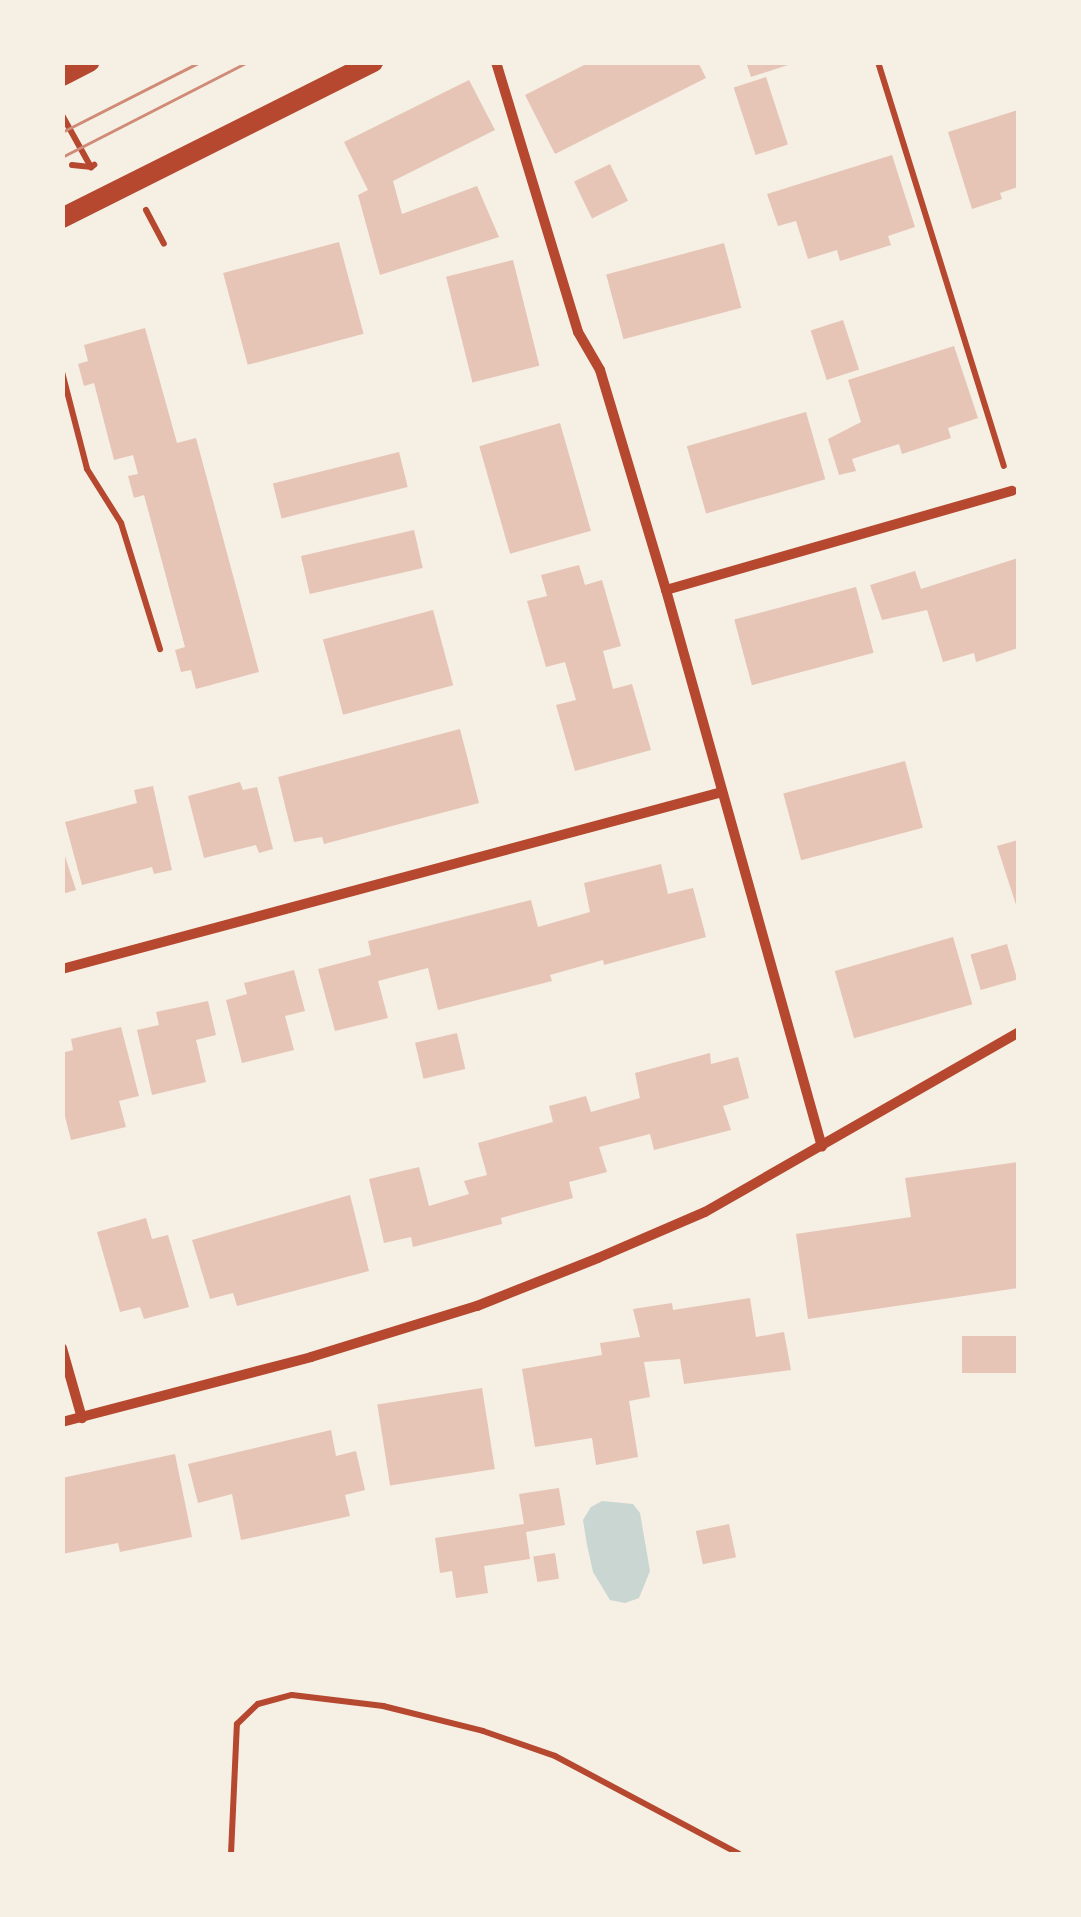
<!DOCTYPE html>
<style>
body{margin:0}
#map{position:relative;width:1081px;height:1917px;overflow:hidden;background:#f6efe4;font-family:Inter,sans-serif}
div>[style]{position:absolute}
.water>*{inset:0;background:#c9d6d2}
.building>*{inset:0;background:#e6c5b7;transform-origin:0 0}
.path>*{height:6px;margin:-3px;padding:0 3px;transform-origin:3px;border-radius:3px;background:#b5482f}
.minor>*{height:10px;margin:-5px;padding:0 5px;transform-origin:5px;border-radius:5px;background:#b5482f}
.secondary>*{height:20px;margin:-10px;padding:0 10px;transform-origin:10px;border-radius:10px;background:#b5482f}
.tram>*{height:2.5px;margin:-1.25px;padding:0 1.25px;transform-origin:1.25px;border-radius:1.25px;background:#cf8b77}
span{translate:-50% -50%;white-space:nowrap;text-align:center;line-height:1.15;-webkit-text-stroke:10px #f6efe4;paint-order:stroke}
.frame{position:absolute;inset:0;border:65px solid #f6efe4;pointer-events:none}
</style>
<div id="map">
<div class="water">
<div style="clip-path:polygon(602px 1501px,633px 1504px,640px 1513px,650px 1571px,639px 1598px,625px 1603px,610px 1600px,593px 1572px,587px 1545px,583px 1520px,591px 1507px)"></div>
</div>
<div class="building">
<div style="clip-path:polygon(590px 62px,698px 62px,706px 78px,555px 154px,525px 95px)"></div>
<div style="clip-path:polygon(746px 62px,794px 62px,794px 63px,751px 77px)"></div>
<div style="left:766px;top:77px;width:71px;height:34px;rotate:72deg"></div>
<div style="clip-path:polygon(469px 80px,495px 130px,393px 181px,402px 214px,477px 186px,499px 237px,380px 275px,358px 195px,368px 190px,344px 142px)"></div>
<div style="clip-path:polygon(1018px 110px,1018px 187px,1000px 193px,1002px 199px,972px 209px,948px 132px)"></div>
<div style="clip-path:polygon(892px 155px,915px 227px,888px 236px,891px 245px,840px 261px,837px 250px,808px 259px,796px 221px,778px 226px,767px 194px)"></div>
<div style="left:610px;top:164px;width:41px;height:40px;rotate:64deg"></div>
<div style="left:339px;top:242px;width:95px;height:120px;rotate:75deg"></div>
<div style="left:724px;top:243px;width:67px;height:122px;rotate:75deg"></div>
<div style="left:513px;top:260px;width:109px;height:69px;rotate:76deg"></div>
<div style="left:843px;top:320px;width:52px;height:34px;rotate:72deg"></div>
<div style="clip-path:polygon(145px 328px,177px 443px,196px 438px,259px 672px,196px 689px,191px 670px,181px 672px,175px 650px,185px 647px,144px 495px,134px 498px,128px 476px,138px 474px,133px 455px,114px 460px,94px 383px,84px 386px,78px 364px,88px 361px,84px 345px)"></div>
<div style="clip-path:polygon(954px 346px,978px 418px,948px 428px,951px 438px,902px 454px,899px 444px,852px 459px,856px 471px,839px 475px,828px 439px,861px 422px,848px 380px)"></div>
<div style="left:806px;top:412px;width:70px;height:124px;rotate:74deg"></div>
<div style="left:560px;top:423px;width:112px;height:84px;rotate:74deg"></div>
<div style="left:399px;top:452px;width:36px;height:130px;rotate:76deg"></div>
<div style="left:414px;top:530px;width:39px;height:116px;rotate:77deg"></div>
<div style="clip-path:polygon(1018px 558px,1018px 648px,976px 662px,974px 653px,943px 662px,927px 610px,882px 620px,870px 585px,915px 571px,921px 589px)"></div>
<div style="clip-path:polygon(579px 565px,585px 585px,602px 580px,621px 646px,603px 651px,613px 689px,632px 684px,651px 750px,575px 771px,556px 705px,576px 700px,565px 662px,546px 667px,527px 601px,547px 596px,541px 575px)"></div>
<div style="left:856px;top:587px;width:68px;height:126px;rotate:75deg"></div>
<div style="left:433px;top:610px;width:78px;height:114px;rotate:75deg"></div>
<div style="clip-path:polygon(460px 729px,479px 803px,324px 844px,322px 837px,294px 842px,278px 777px)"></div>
<div style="left:905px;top:761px;width:69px;height:126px;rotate:75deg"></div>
<div style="clip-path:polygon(240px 782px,243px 790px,257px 787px,273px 849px,259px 853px,256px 845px,204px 858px,188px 796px)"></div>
<div style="clip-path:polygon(153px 786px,172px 870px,154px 874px,152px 867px,82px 885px,65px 822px,137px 803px,134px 790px)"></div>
<div style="clip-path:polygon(1018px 840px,1018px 911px,997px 846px)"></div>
<div style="clip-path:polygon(62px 847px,76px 890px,62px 894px)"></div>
<div style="clip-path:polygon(661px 864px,668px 894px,693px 888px,706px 937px,604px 965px,603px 960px,550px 975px,552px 981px,438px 1010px,428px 968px,397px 976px,378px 981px,388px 1018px,335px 1031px,318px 969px,371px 955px,368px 941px,531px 900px,538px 927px,590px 912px,584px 883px)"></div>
<div style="left:953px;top:937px;width:70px;height:123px;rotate:74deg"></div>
<div style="left:1007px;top:944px;width:37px;height:38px;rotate:74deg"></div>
<div style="clip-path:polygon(294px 970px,305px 1011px,285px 1016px,294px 1050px,242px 1063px,226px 1000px,247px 994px,244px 983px)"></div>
<div style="clip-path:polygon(208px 1001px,216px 1035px,196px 1040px,206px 1082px,152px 1095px,137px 1030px,159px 1025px,156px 1012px)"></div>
<div style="clip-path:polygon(121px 1027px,139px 1096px,119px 1101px,126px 1127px,71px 1140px,62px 1105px,62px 1053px,73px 1050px,71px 1039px)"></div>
<div style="left:457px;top:1033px;width:37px;height:43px;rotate:77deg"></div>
<div style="clip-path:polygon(710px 1053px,711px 1064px,738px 1057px,749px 1098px,723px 1106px,731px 1130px,654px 1150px,650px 1134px,599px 1147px,607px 1172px,569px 1182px,573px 1198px,501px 1218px,502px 1224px,413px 1247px,411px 1237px,384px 1243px,369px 1179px,419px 1167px,429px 1206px,469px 1194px,464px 1181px,487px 1175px,478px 1143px,553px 1122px,549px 1106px,586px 1096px,591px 1112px,640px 1098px,635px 1073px)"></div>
<div style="clip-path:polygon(1018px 1162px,1018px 1288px,808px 1319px,796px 1234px,911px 1217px,905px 1178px)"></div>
<div style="clip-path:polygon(350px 1195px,369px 1271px,237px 1306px,233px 1293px,210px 1299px,192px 1240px)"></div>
<div style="clip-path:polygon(146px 1218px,152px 1239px,168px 1235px,189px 1307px,144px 1319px,140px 1307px,120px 1312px,97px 1232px)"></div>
<div style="clip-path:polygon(750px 1298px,756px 1337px,784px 1332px,791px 1370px,684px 1384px,680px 1359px,644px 1362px,650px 1397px,629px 1401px,638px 1457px,596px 1465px,592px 1438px,535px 1447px,522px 1369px,602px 1355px,600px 1343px,640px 1337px,633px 1309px,672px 1303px,673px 1310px)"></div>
<div style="left:1018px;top:1336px;width:37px;height:56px;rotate:90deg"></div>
<div style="left:482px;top:1388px;width:82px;height:106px;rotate:81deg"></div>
<div style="clip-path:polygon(331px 1430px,336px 1456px,356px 1451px,365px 1490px,345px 1495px,350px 1516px,241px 1540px,232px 1494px,198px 1503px,188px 1464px)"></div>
<div style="clip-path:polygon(175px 1454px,192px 1537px,120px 1552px,118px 1543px,62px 1554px,62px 1478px)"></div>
<div style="clip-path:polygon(559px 1488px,565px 1525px,526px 1532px,530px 1559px,484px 1566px,488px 1593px,456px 1598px,452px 1571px,440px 1573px,435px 1538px,524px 1524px,519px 1494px)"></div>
<div style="left:729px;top:1524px;width:34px;height:34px;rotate:78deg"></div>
<div style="left:555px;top:1553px;width:26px;height:22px;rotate:81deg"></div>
</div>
<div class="path">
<div style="left:878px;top:62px;width:423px;rotate:72.7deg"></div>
<div style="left:62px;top:115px;width:60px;rotate:60.9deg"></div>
<div style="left:91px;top:167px;width:4px;rotate:-34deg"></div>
<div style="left:72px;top:165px;width:18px;rotate:6deg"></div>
<div style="left:146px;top:210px;width:38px;rotate:62deg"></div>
<div style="left:62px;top:372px;width:100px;rotate:75.5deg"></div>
<div style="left:87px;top:469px;width:64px;rotate:57.8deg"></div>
<div style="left:121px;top:523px;width:132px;rotate:72.8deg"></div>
<div style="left:231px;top:1854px;width:130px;rotate:-87.4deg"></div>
<div style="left:237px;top:1724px;width:29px;rotate:-44deg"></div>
<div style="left:258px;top:1704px;width:35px;rotate:-15deg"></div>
<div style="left:292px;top:1695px;width:92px;rotate:6.9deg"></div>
<div style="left:383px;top:1706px;width:103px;rotate:14deg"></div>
<div style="left:483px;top:1731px;width:76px;rotate:19.1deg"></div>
<div style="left:555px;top:1756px;width:208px;rotate:28deg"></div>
</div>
<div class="minor">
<div style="left:496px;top:62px;width:282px;rotate:73.1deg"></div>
<div style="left:578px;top:332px;width:44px;rotate:59.9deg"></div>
<div style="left:600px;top:370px;width:230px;rotate:73.3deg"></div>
<div style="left:666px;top:590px;width:578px;rotate:74.35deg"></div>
<div style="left:666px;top:590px;width:360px;rotate:-16deg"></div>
<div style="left:62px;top:969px;width:683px;rotate:-15.01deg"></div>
<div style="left:62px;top:1348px;width:73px;rotate:74.1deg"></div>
<div style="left:62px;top:1422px;width:257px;rotate:-14.6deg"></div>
<div style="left:311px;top:1357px;width:174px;rotate:-17.1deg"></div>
<div style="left:477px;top:1306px;width:130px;rotate:-21.6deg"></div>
<div style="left:598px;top:1258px;width:116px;rotate:-23.3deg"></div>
<div style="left:705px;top:1212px;width:361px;rotate:-29.8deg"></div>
</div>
<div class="secondary">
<div style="left:62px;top:76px;width:31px;rotate:-27deg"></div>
<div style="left:62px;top:218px;width:348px;rotate:-26.6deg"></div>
</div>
<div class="tram">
<div style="left:62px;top:132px;width:155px;rotate:-26.9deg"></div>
<div style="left:62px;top:157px;width:209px;rotate:-27.1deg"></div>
</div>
<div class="frame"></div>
</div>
